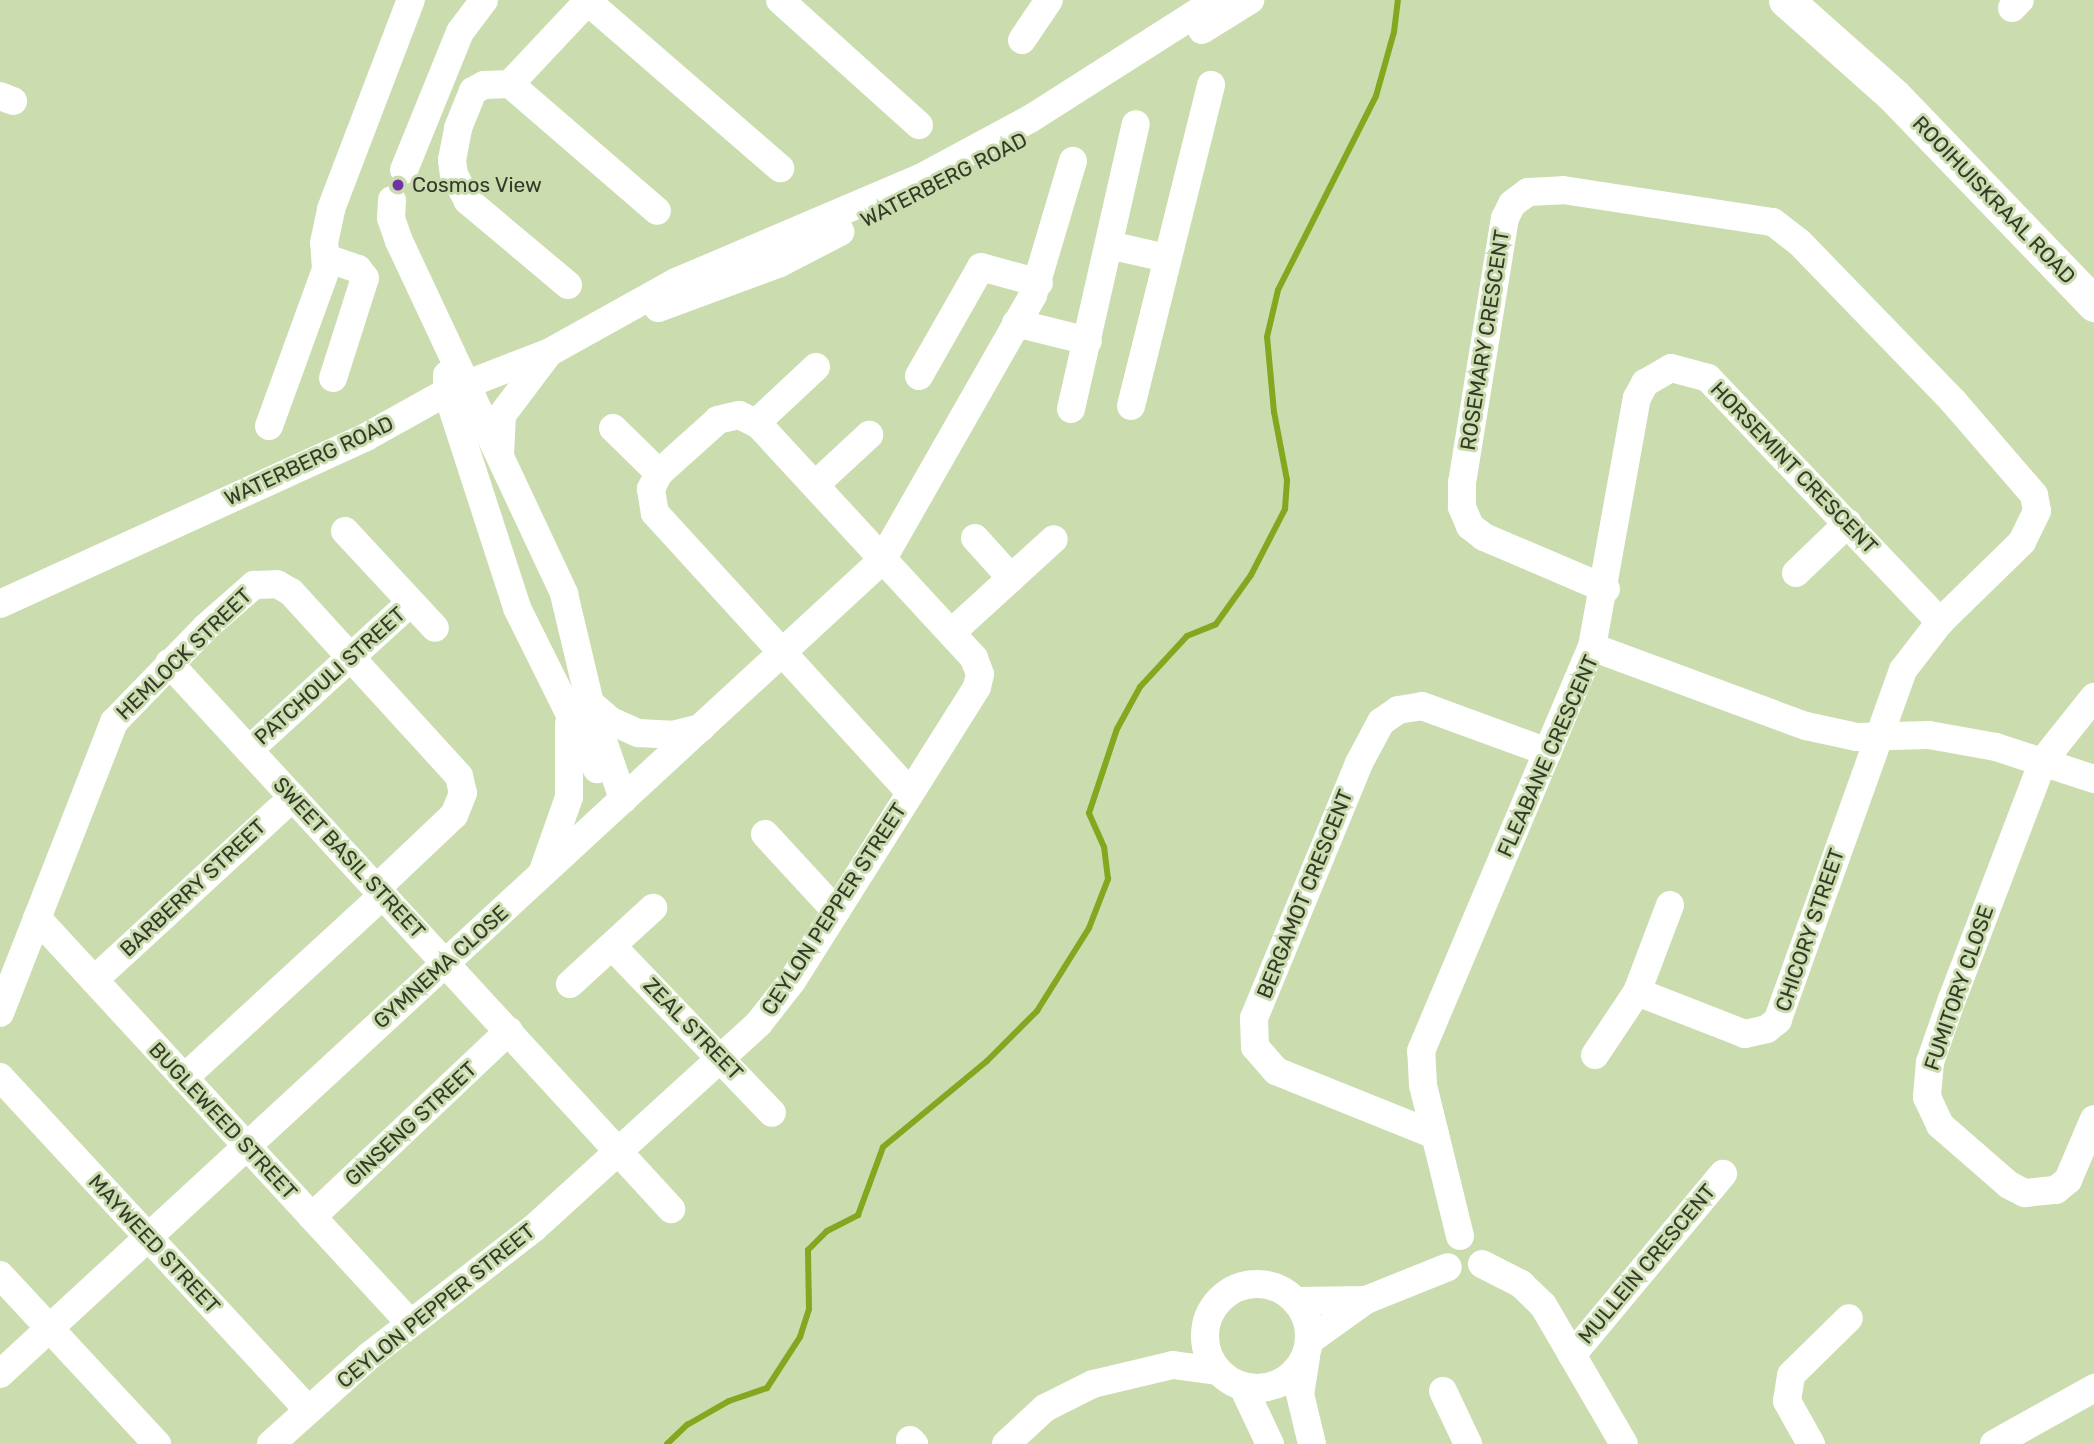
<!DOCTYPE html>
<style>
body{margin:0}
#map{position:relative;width:2094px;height:1444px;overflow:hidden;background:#cbdcaf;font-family:Rubik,sans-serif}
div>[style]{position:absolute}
.stream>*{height:6px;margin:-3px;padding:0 3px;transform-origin:3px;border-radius:3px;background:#83a71f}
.minor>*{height:28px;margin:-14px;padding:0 14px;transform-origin:14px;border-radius:14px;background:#fff}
.minor>.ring{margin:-14px;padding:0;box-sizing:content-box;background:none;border:28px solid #fff;border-radius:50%}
.major>*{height:35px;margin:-17.5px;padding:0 17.5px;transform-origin:17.5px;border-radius:17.5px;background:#fff}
.dots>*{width:19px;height:19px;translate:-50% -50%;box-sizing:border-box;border:4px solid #cbdcaf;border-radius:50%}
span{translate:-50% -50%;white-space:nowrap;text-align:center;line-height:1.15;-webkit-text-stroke:6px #cbdcaf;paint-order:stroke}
.street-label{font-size:21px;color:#343a28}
.poi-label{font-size:21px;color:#343a28}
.left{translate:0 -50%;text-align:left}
</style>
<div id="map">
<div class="stream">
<div style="left:667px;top:1444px;width:28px;rotate:-44deg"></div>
<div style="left:687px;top:1425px;width:48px;rotate:-29.7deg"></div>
<div style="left:729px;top:1401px;width:40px;rotate:-18.9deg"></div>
<div style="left:767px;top:1388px;width:61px;rotate:-57.1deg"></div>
<div style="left:800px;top:1337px;width:29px;rotate:-72deg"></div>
<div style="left:809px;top:1309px;width:59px;rotate:-91deg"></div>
<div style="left:808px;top:1250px;width:27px;rotate:-45deg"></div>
<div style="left:827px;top:1231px;width:35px;rotate:-27deg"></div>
<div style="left:858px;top:1215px;width:72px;rotate:-69.8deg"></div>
<div style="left:883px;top:1147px;width:135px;rotate:-39.6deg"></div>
<div style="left:987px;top:1061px;width:71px;rotate:-45deg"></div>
<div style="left:1037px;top:1011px;width:98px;rotate:-57.9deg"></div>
<div style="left:1089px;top:928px;width:53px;rotate:-68.8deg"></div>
<div style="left:1108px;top:879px;width:32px;rotate:-97deg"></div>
<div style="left:1104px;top:847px;width:37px;rotate:-114deg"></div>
<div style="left:1089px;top:813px;width:89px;rotate:-71.6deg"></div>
<div style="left:1117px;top:729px;width:48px;rotate:-61.3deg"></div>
<div style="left:1140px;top:687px;width:69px;rotate:-47.3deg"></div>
<div style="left:1187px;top:636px;width:31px;rotate:-22deg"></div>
<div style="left:1216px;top:624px;width:60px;rotate:-54.5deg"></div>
<div style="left:1251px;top:575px;width:74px;rotate:-62.7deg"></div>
<div style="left:1285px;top:509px;width:29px;rotate:-86deg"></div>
<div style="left:1287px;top:480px;width:69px;rotate:-100.8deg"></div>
<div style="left:1274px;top:412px;width:75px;rotate:-95.3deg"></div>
<div style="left:1267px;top:337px;width:48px;rotate:-76.8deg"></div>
<div style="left:1278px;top:290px;width:217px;rotate:-63.2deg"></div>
<div style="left:1376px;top:96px;width:66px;rotate:-74.3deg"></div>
<div style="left:1394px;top:32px;width:32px;rotate:-83deg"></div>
</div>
<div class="minor">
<div style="left:586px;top:0;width:257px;rotate:40.9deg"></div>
<div style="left:780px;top:0;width:187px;rotate:42deg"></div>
<div style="left:2012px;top:8px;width:11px;rotate:-45deg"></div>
<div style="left:1202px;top:30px;width:57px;rotate:-32deg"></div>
<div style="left:1022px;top:40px;width:48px;rotate:-56deg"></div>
<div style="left:510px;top:84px;width:194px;rotate:40.8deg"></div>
<div style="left:0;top:96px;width:14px;rotate:21deg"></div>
<div style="left:404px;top:170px;width:149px;rotate:-67.9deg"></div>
<div style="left:460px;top:32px;width:40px;rotate:-53deg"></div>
<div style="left:392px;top:200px;width:18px;rotate:93deg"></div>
<div style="left:391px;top:218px;width:24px;rotate:71deg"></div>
<div style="left:399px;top:241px;width:390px;rotate:64.9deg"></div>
<div style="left:564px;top:594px;width:112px;rotate:76.6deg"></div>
<div style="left:590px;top:703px;width:102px;rotate:71deg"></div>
<div style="left:1109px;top:245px;width:58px;rotate:12.8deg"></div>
<div style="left:326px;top:258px;width:34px;rotate:19deg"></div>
<div style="left:358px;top:269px;width:11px;rotate:52deg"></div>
<div style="left:365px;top:278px;width:105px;rotate:107.7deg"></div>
<div style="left:568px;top:285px;width:131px;rotate:-140deg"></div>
<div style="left:468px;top:201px;width:30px;rotate:-118deg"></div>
<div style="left:454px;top:175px;width:15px;rotate:-98deg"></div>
<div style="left:452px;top:160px;width:33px;rotate:-79deg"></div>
<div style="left:458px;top:128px;width:40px;rotate:-68deg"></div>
<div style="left:473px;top:91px;width:13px;rotate:-29deg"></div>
<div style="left:484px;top:85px;width:26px;rotate:-2deg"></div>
<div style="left:510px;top:84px;width:114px;rotate:-46.8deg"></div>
<div style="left:658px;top:308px;width:130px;rotate:-20.2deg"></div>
<div style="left:780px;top:263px;width:68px;rotate:-27.3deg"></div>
<div style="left:1016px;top:323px;width:74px;rotate:14deg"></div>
<div style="left:447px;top:375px;width:17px;rotate:90deg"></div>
<div style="left:447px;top:392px;width:227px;rotate:72deg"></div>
<div style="left:517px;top:608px;width:180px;rotate:63.6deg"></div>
<div style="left:919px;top:376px;width:125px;rotate:-60.4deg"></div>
<div style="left:981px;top:267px;width:60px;rotate:15.4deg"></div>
<div style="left:1131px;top:406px;width:331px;rotate:-76deg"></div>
<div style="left:1071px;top:409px;width:292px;rotate:-77.2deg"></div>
<div style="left:756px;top:423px;width:82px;rotate:-43deg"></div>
<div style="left:269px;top:426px;width:167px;rotate:-70deg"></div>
<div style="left:326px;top:269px;width:26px;rotate:-94deg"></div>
<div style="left:324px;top:243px;width:35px;rotate:-78deg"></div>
<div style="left:331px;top:209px;width:224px;rotate:-69.1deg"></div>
<div style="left:613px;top:428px;width:64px;rotate:44.4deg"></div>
<div style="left:500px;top:455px;width:40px;rotate:-87.1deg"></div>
<div style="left:502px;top:415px;width:76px;rotate:-53deg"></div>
<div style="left:815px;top:485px;width:74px;rotate:-42.8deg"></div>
<div style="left:345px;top:531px;width:132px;rotate:47.1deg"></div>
<div style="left:975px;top:538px;width:54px;rotate:48deg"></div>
<div style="left:1796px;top:573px;width:72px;rotate:-43.9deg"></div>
<div style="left:1606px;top:589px;width:133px;rotate:-156.9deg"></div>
<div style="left:1484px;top:537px;width:18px;rotate:-142deg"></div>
<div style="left:1470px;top:526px;width:21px;rotate:-113deg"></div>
<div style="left:1462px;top:507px;width:24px;rotate:-90deg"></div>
<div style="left:1462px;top:483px;width:268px;rotate:-80.8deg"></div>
<div style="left:1505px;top:218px;width:16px;rotate:-63deg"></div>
<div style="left:1512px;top:204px;width:20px;rotate:-37deg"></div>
<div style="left:1528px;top:192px;width:35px;rotate:-3deg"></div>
<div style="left:1563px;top:190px;width:212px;rotate:8.7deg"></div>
<div style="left:1773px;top:222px;width:33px;rotate:38deg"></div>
<div style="left:1799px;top:242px;width:221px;rotate:45.9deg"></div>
<div style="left:1953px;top:401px;width:124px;rotate:49.2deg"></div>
<div style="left:2034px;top:495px;width:16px;rotate:79deg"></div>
<div style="left:2037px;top:511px;width:34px;rotate:116deg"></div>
<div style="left:2022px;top:542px;width:115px;rotate:135.7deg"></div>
<div style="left:1940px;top:622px;width:61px;rotate:127.6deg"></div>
<div style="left:1903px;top:670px;width:372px;rotate:109.7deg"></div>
<div style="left:1778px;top:1020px;width:14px;rotate:141deg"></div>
<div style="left:1767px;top:1029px;width:23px;rotate:167deg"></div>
<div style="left:1745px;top:1034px;width:116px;rotate:-158.7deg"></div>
<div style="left:0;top:604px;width:402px;rotate:-24.5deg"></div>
<div style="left:366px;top:437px;width:93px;rotate:-29.1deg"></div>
<div style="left:447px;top:392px;width:110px;rotate:-21.2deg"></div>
<div style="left:550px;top:352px;width:144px;rotate:-29.1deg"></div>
<div style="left:676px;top:282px;width:270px;rotate:-23.1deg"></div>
<div style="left:924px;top:176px;width:120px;rotate:-28.3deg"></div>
<div style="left:1030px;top:119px;width:222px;rotate:-32.5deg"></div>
<div style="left:951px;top:633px;width:139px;rotate:-42.4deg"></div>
<div style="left:1592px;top:647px;width:228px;rotate:20.3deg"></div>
<div style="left:1806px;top:726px;width:52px;rotate:12.2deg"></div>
<div style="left:1857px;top:737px;width:72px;rotate:-1.6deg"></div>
<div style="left:1929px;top:735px;width:68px;rotate:10.2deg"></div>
<div style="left:1996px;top:747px;width:103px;rotate:18.1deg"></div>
<div style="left:169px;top:663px;width:742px;rotate:47.4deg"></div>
<div style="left:2094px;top:697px;width:82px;rotate:128.6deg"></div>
<div style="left:2043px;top:761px;width:255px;rotate:110.9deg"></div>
<div style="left:1952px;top:999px;width:67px;rotate:109.2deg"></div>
<div style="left:1930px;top:1062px;width:35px;rotate:95deg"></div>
<div style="left:1927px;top:1097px;width:31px;rotate:65deg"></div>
<div style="left:1940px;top:1125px;width:91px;rotate:41deg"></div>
<div style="left:2009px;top:1185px;width:18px;rotate:27deg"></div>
<div style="left:2025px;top:1193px;width:31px;rotate:-6deg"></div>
<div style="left:2056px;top:1190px;width:16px;rotate:-40deg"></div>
<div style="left:2068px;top:1180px;width:66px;rotate:-66.9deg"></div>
<div style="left:590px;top:703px;width:28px;rotate:41deg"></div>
<div style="left:611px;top:721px;width:30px;rotate:24deg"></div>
<div style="left:638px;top:733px;width:34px;rotate:3deg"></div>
<div style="left:672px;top:735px;width:30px;rotate:-14deg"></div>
<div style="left:249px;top:750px;width:219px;rotate:-42.4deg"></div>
<div style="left:765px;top:834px;width:105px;rotate:47.3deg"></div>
<div style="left:543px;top:871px;width:78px;rotate:-70.6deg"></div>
<div style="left:569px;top:797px;width:73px;rotate:-90deg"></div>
<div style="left:37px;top:918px;width:551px;rotate:47.36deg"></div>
<div style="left:612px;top:946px;width:231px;rotate:46.2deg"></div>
<div style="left:94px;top:980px;width:270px;rotate:-42.6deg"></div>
<div style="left:570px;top:984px;width:113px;rotate:-42.5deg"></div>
<div style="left:0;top:1013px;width:313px;rotate:-68.6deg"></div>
<div style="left:114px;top:722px;width:132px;rotate:-45.9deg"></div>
<div style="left:206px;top:627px;width:64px;rotate:-41.2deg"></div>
<div style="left:254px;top:585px;width:23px;rotate:-2deg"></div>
<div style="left:277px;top:584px;width:16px;rotate:30deg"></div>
<div style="left:291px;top:592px;width:249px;rotate:47.6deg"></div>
<div style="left:459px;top:776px;width:17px;rotate:77deg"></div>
<div style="left:463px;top:793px;width:24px;rotate:112deg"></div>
<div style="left:454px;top:815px;width:106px;rotate:136.5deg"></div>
<div style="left:1595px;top:1055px;width:76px;rotate:-56.3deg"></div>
<div style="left:1637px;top:992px;width:93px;rotate:-69.2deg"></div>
<div style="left:0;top:1077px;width:454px;rotate:47.2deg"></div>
<div style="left:184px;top:1078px;width:270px;rotate:-42.6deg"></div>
<div style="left:1435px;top:1135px;width:171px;rotate:-158.1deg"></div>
<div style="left:1276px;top:1071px;width:32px;rotate:-131deg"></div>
<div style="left:1255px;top:1047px;width:29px;rotate:-92deg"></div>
<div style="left:1254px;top:1018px;width:276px;rotate:-67.6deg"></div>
<div style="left:1359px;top:763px;width:47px;rotate:-61.8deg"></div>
<div style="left:1381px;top:722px;width:21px;rotate:-35deg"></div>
<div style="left:1398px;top:710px;width:24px;rotate:-9deg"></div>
<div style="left:1422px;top:706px;width:134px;rotate:20.1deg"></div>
<div style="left:312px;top:1217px;width:271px;rotate:-43.4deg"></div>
<div style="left:1460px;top:1236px;width:155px;rotate:-103.8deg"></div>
<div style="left:1423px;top:1085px;width:34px;rotate:-93deg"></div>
<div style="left:1421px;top:1051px;width:439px;rotate:-67.1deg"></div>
<div style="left:1592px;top:647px;width:253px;rotate:-79.8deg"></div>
<div style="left:1637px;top:398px;width:17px;rotate:-62deg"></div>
<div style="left:1645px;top:383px;width:30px;rotate:-30deg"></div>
<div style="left:1671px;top:368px;width:38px;rotate:15deg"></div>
<div style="left:1708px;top:378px;width:337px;rotate:46.4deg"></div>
<div style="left:1482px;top:1264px;width:44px;rotate:27.1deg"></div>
<div style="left:1521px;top:1284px;width:30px;rotate:44deg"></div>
<div style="left:1543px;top:1305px;width:161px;rotate:59.8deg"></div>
<div style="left:0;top:1275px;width:231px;rotate:47.1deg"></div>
<div class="ring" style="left:1205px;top:1284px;width:76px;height:76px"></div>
<div style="left:1297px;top:1301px;width:69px;rotate:-0.8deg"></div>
<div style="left:1310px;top:1340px;width:69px;rotate:-35.5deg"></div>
<div style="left:1366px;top:1300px;width:88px;rotate:-21.9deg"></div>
<div style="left:1572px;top:1355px;width:236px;rotate:-50.2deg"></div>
<div style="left:1306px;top:1357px;width:37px;rotate:99deg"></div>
<div style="left:1300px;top:1394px;width:51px;rotate:76.5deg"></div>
<div style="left:0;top:1374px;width:1200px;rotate:-42.7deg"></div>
<div style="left:882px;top:560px;width:305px;rotate:-60.3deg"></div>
<div style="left:1033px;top:295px;width:140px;rotate:-73.4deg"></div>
<div style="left:1243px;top:1387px;width:63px;rotate:64.7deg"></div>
<div style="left:1443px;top:1391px;width:59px;rotate:64.7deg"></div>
<div style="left:910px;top:1440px;width:6px;rotate:45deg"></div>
<div style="left:271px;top:1444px;width:132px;rotate:-41.9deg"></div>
<div style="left:369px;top:1356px;width:209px;rotate:-37.8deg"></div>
<div style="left:534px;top:1228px;width:304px;rotate:-42.3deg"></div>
<div style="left:759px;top:1023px;width:53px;rotate:-51.8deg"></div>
<div style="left:792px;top:981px;width:347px;rotate:-57.8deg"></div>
<div style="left:977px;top:687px;width:13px;rotate:-77deg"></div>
<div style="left:980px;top:674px;width:17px;rotate:-111deg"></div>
<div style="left:974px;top:658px;width:317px;rotate:-132.7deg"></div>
<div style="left:759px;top:425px;width:22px;rotate:-153deg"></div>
<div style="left:739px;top:415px;width:22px;rotate:167deg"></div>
<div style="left:718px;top:420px;width:79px;rotate:138.1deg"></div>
<div style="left:659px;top:473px;width:18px;rotate:117deg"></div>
<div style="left:651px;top:489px;width:24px;rotate:81deg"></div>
<div style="left:655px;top:513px;width:378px;rotate:47.6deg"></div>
<div style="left:1006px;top:1444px;width:53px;rotate:-42.7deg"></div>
<div style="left:1045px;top:1408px;width:54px;rotate:-26.6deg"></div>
<div style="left:1093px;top:1384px;width:82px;rotate:-13.4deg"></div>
<div style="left:1173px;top:1365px;width:44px;rotate:7.8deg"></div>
<div style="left:1811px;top:1444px;width:49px;rotate:-119.2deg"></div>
<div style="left:1787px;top:1401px;width:26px;rotate:-81deg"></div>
<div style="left:1791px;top:1375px;width:81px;rotate:-44.5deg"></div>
<div style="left:1994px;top:1444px;width:115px;rotate:-29.2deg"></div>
</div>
<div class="major">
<div style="left:1786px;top:0;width:144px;rotate:41.6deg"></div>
<div style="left:1894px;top:96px;width:289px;rotate:46.1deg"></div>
</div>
<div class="dots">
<div style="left:398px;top:185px;background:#7032a7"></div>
</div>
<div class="street-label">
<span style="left:944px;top:180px;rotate:-27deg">WATERBERG ROAD</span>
<span style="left:1994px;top:200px;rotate:46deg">ROOIHUISKRAAL ROAD</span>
<span style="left:1485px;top:340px;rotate:-81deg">ROSEMARY CRESCENT</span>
<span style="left:309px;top:461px;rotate:-25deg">WATERBERG ROAD</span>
<span style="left:1794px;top:468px;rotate:46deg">HORSEMINT CRESCENT</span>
<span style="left:184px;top:654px;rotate:-44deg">HEMLOCK STREET</span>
<span style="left:330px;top:676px;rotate:-42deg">PATCHOULI STREET</span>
<span style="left:1548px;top:756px;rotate:-66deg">FLEABANE CRESCENT</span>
<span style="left:349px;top:858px;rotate:47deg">SWEET BASIL STREET</span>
<span style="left:193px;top:888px;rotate:-43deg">BARBERRY STREET</span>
<span style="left:1305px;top:894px;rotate:-68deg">BERGAMOT CRESCENT</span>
<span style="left:834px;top:909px;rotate:-57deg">CEYLON PEPPER STREET</span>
<span style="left:1810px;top:930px;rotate:-71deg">CHICORY STREET</span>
<span style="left:441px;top:967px;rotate:-42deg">GYMNEMA CLOSE</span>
<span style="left:1959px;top:988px;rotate:-71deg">FUMITORY CLOSE</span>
<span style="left:693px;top:1029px;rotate:46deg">ZEAL STREET</span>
<span style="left:223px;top:1121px;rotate:47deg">BUGLEWEED STREET</span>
<span style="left:411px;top:1124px;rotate:-43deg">GINSENG STREET</span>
<span style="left:154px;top:1244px;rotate:47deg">MAYWEED STREET</span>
<span style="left:1647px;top:1264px;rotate:-50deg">MULLEIN CRESCENT</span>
<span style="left:436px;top:1306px;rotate:-39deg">CEYLON PEPPER STREET</span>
</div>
<div class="poi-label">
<span class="left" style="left:412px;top:185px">Cosmos View</span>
</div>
</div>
